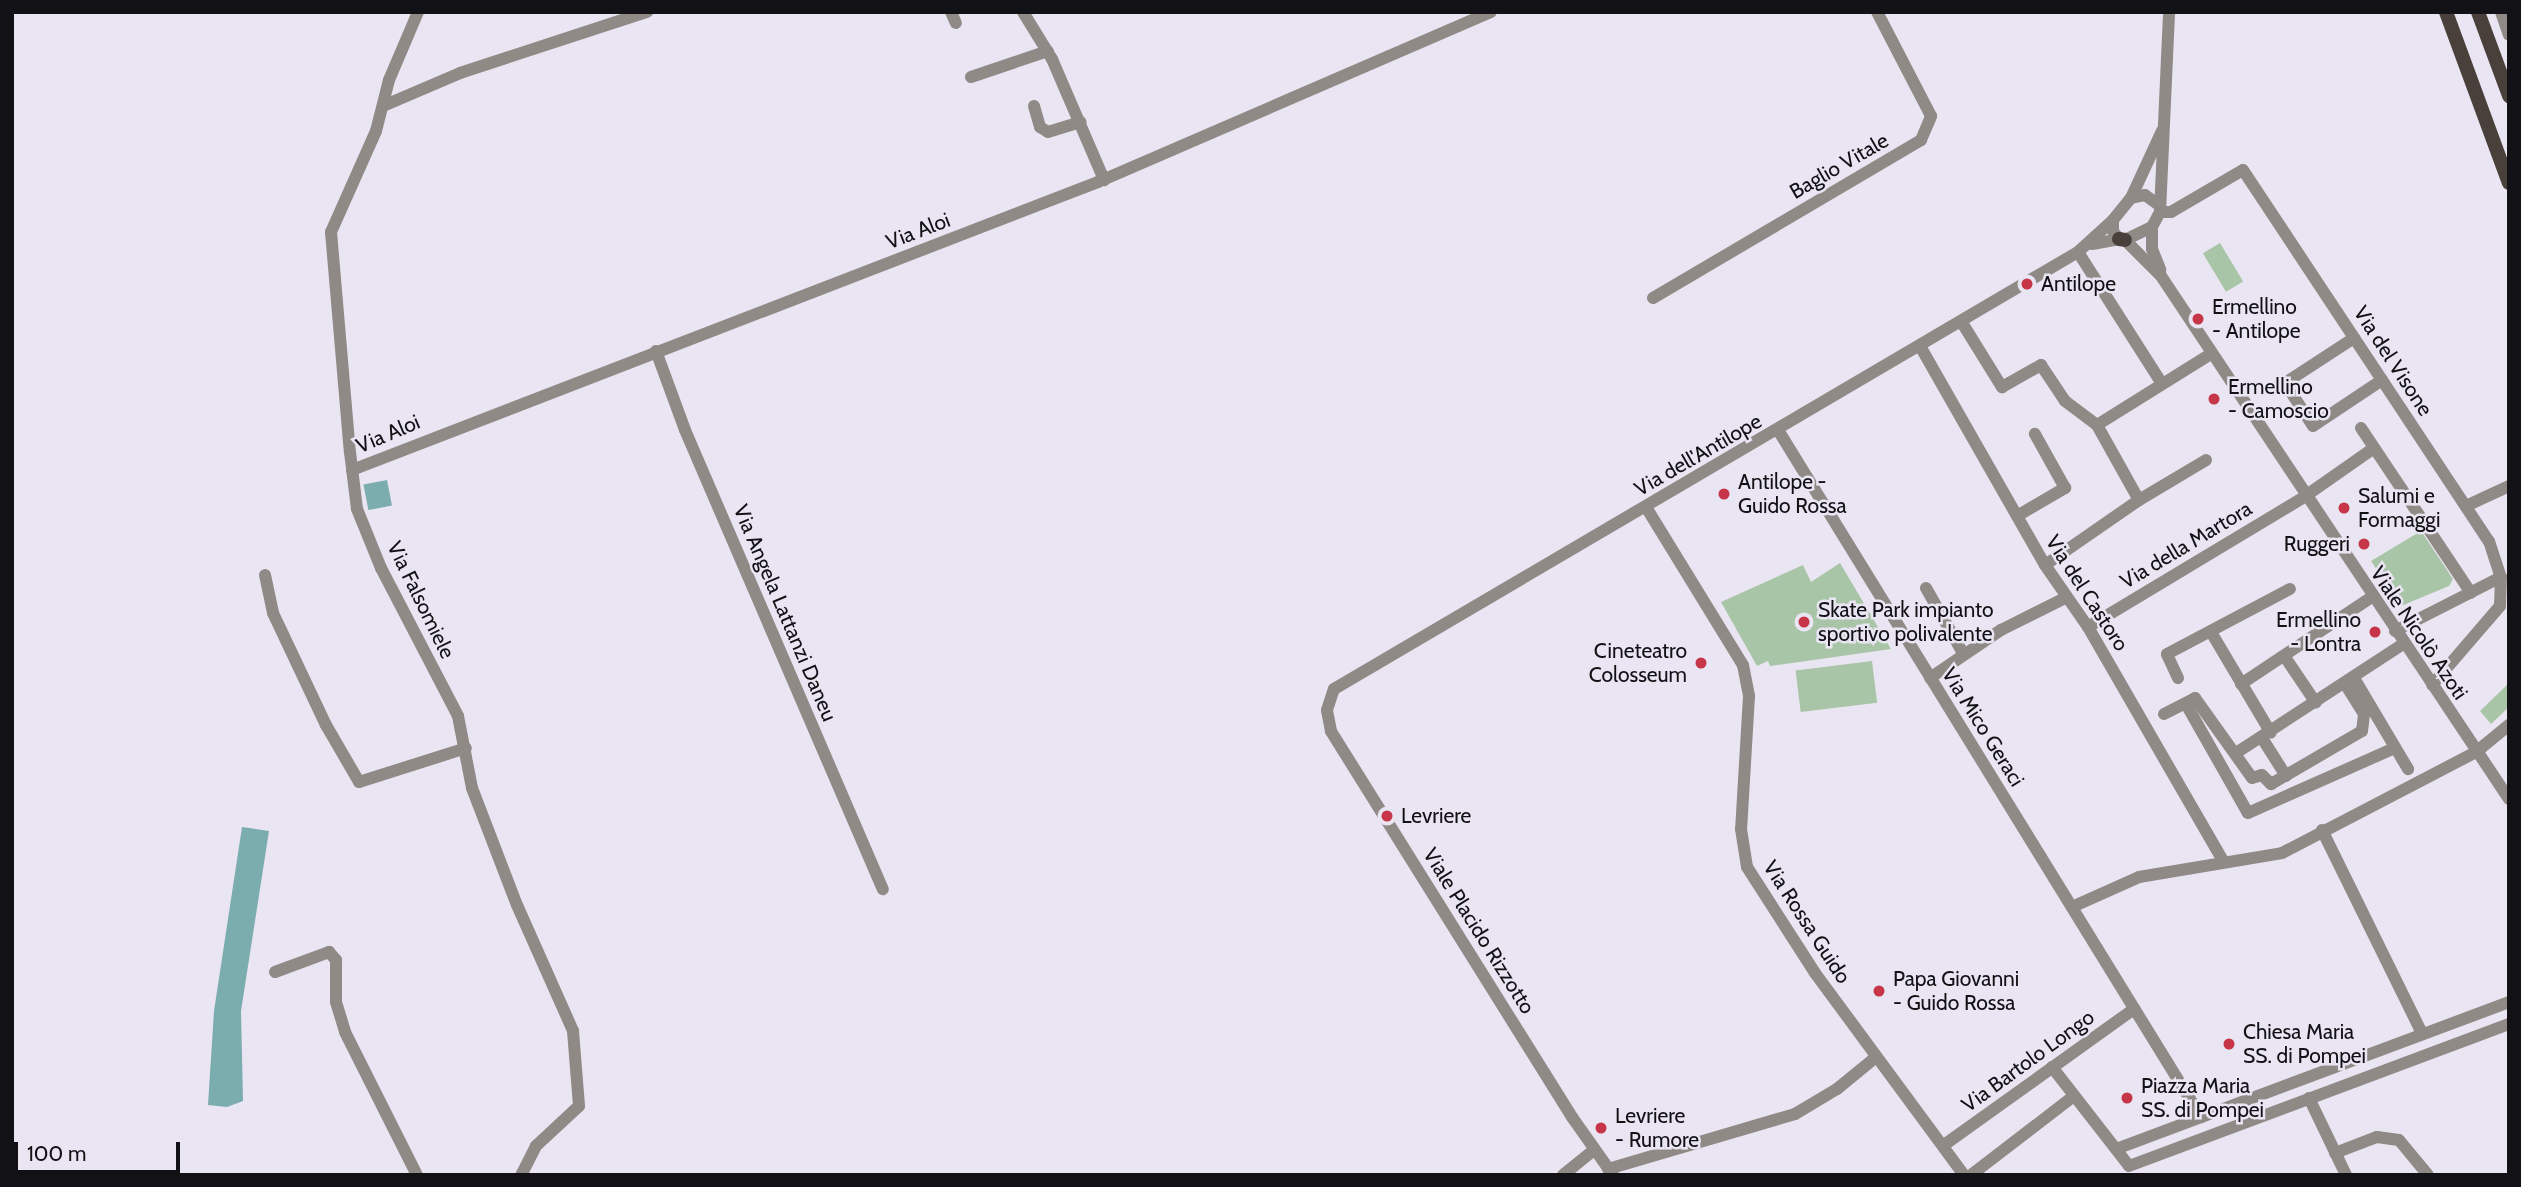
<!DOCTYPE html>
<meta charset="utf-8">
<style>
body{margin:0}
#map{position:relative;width:2521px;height:1187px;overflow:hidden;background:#eae5f2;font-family:Cabin,sans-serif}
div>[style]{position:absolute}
.green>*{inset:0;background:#a9c5a7;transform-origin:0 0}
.water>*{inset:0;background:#7bacae;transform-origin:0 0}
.minor>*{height:12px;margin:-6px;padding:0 6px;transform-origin:6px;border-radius:6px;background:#908a87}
.major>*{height:14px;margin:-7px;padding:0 7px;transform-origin:7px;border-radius:7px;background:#49403b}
.dots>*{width:19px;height:19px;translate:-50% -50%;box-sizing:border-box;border:4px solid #eae5f2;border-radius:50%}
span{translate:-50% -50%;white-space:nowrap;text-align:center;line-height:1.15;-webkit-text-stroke:5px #eae5f2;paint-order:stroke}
.street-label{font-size:21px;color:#121115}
.poi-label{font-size:21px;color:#121115}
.left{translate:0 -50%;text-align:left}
.right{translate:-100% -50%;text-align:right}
.frame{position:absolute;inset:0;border:14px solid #121115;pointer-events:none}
.scale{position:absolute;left:14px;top:1142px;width:166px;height:32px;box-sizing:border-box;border:4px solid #121115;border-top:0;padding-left:9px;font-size:21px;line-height:24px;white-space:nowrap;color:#121115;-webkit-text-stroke:5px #eae5f2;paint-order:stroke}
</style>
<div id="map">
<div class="green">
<div style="left:2220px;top:243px;width:45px;height:20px;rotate:59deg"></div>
<div style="clip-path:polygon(2421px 531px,2453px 579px,2449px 586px,2401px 606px,2371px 561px)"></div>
<div style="clip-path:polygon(1840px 563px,1891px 649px,1770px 666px,1768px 661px,1757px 666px,1721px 602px,1803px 565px,1811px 582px)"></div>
<div style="left:1872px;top:661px;width:42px;height:77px;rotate:83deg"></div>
<div style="clip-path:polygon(2507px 685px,2509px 707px,2491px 724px,2480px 711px)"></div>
</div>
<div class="water">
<div style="left:387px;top:480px;width:26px;height:24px;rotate:79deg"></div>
<div style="clip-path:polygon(242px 827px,269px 831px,241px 1011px,243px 1101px,227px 1107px,208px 1105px,214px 1011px)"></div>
</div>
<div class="minor">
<div style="left:418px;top:12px;width:74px;rotate:113.1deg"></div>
<div style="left:389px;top:80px;width:53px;rotate:104.3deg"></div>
<div style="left:376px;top:131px;width:111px;rotate:114deg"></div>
<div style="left:331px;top:232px;width:221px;rotate:85.1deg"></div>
<div style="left:350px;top:452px;width:57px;rotate:83deg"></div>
<div style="left:357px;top:509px;width:64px;rotate:67.9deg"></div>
<div style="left:381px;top:568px;width:167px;rotate:62.5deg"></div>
<div style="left:458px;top:716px;width:73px;rotate:79deg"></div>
<div style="left:472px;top:788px;width:125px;rotate:69deg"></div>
<div style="left:517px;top:905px;width:138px;rotate:66deg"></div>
<div style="left:573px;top:1031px;width:75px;rotate:85.4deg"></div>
<div style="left:579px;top:1106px;width:59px;rotate:137.1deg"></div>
<div style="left:536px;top:1146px;width:33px;rotate:117deg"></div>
<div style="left:951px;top:12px;width:12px;rotate:66deg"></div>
<div style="left:1023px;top:12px;width:55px;rotate:58.3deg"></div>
<div style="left:1052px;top:59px;width:132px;rotate:66.7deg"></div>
<div style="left:2501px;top:12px;width:24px;rotate:71deg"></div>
<div style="left:971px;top:77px;width:81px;rotate:-18.7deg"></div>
<div style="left:383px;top:106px;width:84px;rotate:-23.2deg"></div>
<div style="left:460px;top:73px;width:197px;rotate:-18.1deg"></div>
<div style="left:1034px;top:106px;width:22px;rotate:74deg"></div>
<div style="left:1040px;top:127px;width:9px;rotate:32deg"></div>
<div style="left:1048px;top:132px;width:34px;rotate:-17deg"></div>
<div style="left:2131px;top:198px;width:74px;rotate:-65.2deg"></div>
<div style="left:2160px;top:212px;width:11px"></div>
<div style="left:2171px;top:212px;width:83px;rotate:-30.3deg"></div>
<div style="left:2243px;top:170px;width:445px;rotate:56.5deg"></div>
<div style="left:2489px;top:541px;width:38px;rotate:72deg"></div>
<div style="left:2501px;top:577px;width:29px;rotate:92deg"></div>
<div style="left:2500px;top:606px;width:104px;rotate:130.7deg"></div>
<div style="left:2152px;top:227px;width:22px;rotate:90deg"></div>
<div style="left:2152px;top:249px;width:22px;rotate:68deg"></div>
<div style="left:2125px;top:240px;width:51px;rotate:45deg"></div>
<div style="left:2161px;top:276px;width:628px;rotate:56.36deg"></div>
<div style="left:2125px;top:240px;width:30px;rotate:-26deg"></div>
<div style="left:2152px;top:227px;width:17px;rotate:-62deg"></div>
<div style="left:2160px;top:212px;width:200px;rotate:-87.4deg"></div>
<div style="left:2092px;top:244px;width:27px;rotate:-10deg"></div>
<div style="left:2119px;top:239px;width:10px;rotate:-127deg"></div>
<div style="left:2113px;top:231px;width:11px;rotate:-90deg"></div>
<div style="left:2113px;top:220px;width:28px;rotate:-51deg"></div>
<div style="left:2131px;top:198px;width:14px;rotate:-12deg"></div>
<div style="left:2145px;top:195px;width:17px;rotate:36deg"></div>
<div style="left:2078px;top:252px;width:156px;rotate:57.5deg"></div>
<div style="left:1653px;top:298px;width:311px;rotate:-30.5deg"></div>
<div style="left:1921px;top:140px;width:26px;rotate:-67deg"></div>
<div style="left:1931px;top:116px;width:117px;rotate:-117.4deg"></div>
<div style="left:1961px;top:321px;width:78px;rotate:58.2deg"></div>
<div style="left:2002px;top:387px;width:45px;rotate:-29.4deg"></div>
<div style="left:2041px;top:365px;width:43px;rotate:56.3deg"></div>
<div style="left:2065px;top:401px;width:40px;rotate:37deg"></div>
<div style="left:2097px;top:425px;width:86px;rotate:60.8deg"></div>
<div style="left:2139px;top:500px;width:114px;rotate:145.3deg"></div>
<div style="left:2354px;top:338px;width:82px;rotate:146.9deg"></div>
<div style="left:2285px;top:383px;width:51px;rotate:56.9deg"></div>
<div style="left:2313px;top:426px;width:83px;rotate:-33.7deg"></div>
<div style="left:1920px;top:346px;width:252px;rotate:60.3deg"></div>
<div style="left:2045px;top:565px;width:75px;rotate:55.3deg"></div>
<div style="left:2088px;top:627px;width:270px;rotate:60deg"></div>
<div style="left:656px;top:351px;width:84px;rotate:69.8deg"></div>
<div style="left:685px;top:430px;width:500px;rotate:66.7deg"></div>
<div style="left:2097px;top:425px;width:132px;rotate:-32deg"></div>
<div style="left:2361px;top:428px;width:198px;rotate:56.3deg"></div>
<div style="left:1778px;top:430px;width:807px;rotate:58.38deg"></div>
<div style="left:352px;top:470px;width:800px;rotate:-21.11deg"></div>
<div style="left:1098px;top:182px;width:428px;rotate:-23.4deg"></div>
<div style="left:2139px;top:500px;width:78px;rotate:-30.8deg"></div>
<div style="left:2466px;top:506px;width:47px;rotate:-24.9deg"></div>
<div style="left:1646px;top:507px;width:185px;rotate:58.5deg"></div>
<div style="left:1743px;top:665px;width:32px;rotate:79deg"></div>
<div style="left:1749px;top:696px;width:133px;rotate:93.4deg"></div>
<div style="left:1741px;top:829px;width:38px;rotate:81deg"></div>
<div style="left:1747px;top:867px;width:126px;rotate:57.3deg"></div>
<div style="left:1815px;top:973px;width:251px;rotate:53.6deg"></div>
<div style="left:2017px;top:516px;width:56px;rotate:-30.3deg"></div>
<div style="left:2065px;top:488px;width:62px;rotate:-119.1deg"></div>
<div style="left:265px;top:575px;width:39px;rotate:78deg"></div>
<div style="left:273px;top:613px;width:124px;rotate:64.7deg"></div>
<div style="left:326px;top:725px;width:66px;rotate:59.9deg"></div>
<div style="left:359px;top:782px;width:112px;rotate:-17.6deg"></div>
<div style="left:1926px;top:588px;width:75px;rotate:60.4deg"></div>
<div style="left:2088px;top:627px;width:252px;rotate:-31deg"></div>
<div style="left:2304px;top:497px;width:85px;rotate:-35deg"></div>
<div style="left:2395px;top:631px;width:119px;rotate:-27deg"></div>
<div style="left:2211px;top:632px;width:117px;rotate:59.3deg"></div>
<div style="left:2285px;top:657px;width:55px;rotate:56deg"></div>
<div style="left:1930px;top:678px;width:86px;rotate:-34.1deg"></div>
<div style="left:2001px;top:630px;width:72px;rotate:-26.6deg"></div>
<div style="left:2178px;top:678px;width:26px;rotate:-115deg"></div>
<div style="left:2167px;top:654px;width:139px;rotate:-27.9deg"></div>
<div style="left:2354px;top:678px;width:106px;rotate:59.3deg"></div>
<div style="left:2241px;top:684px;width:157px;rotate:-33.6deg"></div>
<div style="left:2186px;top:704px;width:125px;rotate:60.4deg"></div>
<div style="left:2248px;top:813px;width:161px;rotate:-23.9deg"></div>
<div style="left:2164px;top:714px;width:35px;rotate:-27deg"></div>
<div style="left:2195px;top:698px;width:98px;rotate:54.5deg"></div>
<div style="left:2252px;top:778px;width:10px;rotate:-17deg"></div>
<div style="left:2262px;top:775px;width:13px;rotate:45deg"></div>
<div style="left:2271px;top:784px;width:105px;rotate:-30.2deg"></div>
<div style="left:2362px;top:731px;width:17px;rotate:-83deg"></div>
<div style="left:2364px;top:714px;width:36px;rotate:-122deg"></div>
<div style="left:2262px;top:738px;width:45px;rotate:57.7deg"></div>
<div style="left:2236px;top:753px;width:199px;rotate:-33.1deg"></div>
<div style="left:2322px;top:830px;width:226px;rotate:63.8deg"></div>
<div style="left:2072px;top:907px;width:73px;rotate:-24.1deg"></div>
<div style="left:2139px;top:877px;width:145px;rotate:-9.5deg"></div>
<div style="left:2282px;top:853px;width:219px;rotate:-27.5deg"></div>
<div style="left:2476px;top:752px;width:43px;rotate:-39.3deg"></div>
<div style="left:275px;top:972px;width:58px;rotate:-20.3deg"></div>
<div style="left:329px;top:952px;width:11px;rotate:49deg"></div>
<div style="left:336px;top:960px;width:42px;rotate:90deg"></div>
<div style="left:336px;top:1002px;width:31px;rotate:73deg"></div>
<div style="left:345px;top:1032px;width:160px;rotate:63.3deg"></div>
<div style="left:2052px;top:1067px;width:125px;rotate:52.1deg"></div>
<div style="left:2129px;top:1166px;width:406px;rotate:-20.5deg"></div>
<div style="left:2309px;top:1098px;width:85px;rotate:64.3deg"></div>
<div style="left:1944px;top:1145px;width:234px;rotate:-35.6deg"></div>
<div style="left:2116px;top:1149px;width:420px;rotate:-20.5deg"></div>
<div style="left:2335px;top:1153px;width:45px;rotate:-20.9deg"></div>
<div style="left:2377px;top:1137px;width:22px;rotate:8deg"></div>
<div style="left:2399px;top:1140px;width:45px;rotate:50.4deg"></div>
<div style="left:1608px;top:1169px;width:195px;rotate:-16.4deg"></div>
<div style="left:1795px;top:1114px;width:49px;rotate:-30.8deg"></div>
<div style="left:1837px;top:1089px;width:50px;rotate:-39.4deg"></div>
<div style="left:1563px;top:1175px;width:40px;rotate:-39deg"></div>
<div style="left:1613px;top:1175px;width:71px;rotate:-125.3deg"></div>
<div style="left:1572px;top:1117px;width:455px;rotate:-122deg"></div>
<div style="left:1331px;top:731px;width:21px;rotate:-101deg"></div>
<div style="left:1327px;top:710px;width:22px;rotate:-72deg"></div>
<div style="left:1334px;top:689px;width:863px;rotate:-30.43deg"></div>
<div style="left:2078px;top:252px;width:47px;rotate:-42.4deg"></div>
<div style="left:1971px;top:1175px;width:130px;rotate:-37.5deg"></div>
</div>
<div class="major">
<div style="left:2446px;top:12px;width:182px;rotate:69.8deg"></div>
<div style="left:2478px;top:12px;width:90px;rotate:69.7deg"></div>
<div style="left:2119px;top:239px;width:6px;rotate:9deg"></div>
</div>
<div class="dots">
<div style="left:2027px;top:284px;background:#c63648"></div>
<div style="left:2198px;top:319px;background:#c63648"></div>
<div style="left:2214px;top:399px;background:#c63648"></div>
<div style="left:1724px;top:494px;background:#c63648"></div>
<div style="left:2344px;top:508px;background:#c63648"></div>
<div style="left:2364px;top:544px;background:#c63648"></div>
<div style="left:1804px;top:622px;background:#c63648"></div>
<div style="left:2375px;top:632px;background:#c63648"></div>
<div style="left:1701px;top:663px;background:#c63648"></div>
<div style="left:1387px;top:816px;background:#c63648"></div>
<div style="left:1879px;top:991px;background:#c63648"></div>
<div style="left:2229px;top:1044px;background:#c63648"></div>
<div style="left:2127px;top:1098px;background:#c63648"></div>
<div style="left:1601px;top:1128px;background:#c63648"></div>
</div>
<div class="street-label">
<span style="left:1839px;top:166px;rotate:-30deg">Baglio Vitale</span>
<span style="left:918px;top:231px;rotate:-21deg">Via Aloi</span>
<span style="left:2393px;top:361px;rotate:57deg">Via del Visone</span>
<span style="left:388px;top:434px;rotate:-23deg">Via Aloi</span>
<span style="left:1698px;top:455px;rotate:-30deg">Via dell'Antilope</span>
<span style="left:2186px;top:545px;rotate:-31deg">Via della Martora</span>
<span style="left:2087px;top:593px;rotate:57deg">Via del Castoro</span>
<span style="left:421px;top:600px;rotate:64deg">Via Falsomiele</span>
<span style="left:785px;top:613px;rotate:67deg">Via Angela Lattanzi Daneu</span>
<span style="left:2419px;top:633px;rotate:56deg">Viale Nicolò Azoti</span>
<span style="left:1983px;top:727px;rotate:58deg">Via Mico Geraci</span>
<span style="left:1807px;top:922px;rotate:57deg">Via Rossa Guido</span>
<span style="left:1479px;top:931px;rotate:58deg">Viale Placido Rizzotto</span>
<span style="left:2028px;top:1061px;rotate:-36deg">Via Bartolo Longo</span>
</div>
<div class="poi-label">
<span class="left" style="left:2041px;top:284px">Antilope</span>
<span class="left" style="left:2212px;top:319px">Ermellino<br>- Antilope</span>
<span class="left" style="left:2228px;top:399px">Ermellino<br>- Camoscio</span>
<span class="left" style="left:1738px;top:494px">Antilope -<br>Guido Rossa</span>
<span class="left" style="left:2358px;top:508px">Salumi e<br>Formaggi</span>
<span class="right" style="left:2350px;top:544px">Ruggeri</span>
<span class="left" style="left:1818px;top:622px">Skate Park impianto<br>sportivo polivalente</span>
<span class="right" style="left:2361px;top:632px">Ermellino<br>- Lontra</span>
<span class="right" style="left:1687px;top:663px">Cineteatro<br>Colosseum</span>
<span class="left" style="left:1401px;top:816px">Levriere</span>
<span class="left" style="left:1893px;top:991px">Papa Giovanni<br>- Guido Rossa</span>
<span class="left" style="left:2243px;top:1044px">Chiesa Maria<br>SS. di Pompei</span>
<span class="left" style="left:2141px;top:1098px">Piazza Maria<br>SS. di Pompei</span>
<span class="left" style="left:1615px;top:1128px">Levriere<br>- Rumore</span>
</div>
<div class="frame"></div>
<div class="scale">100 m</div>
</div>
